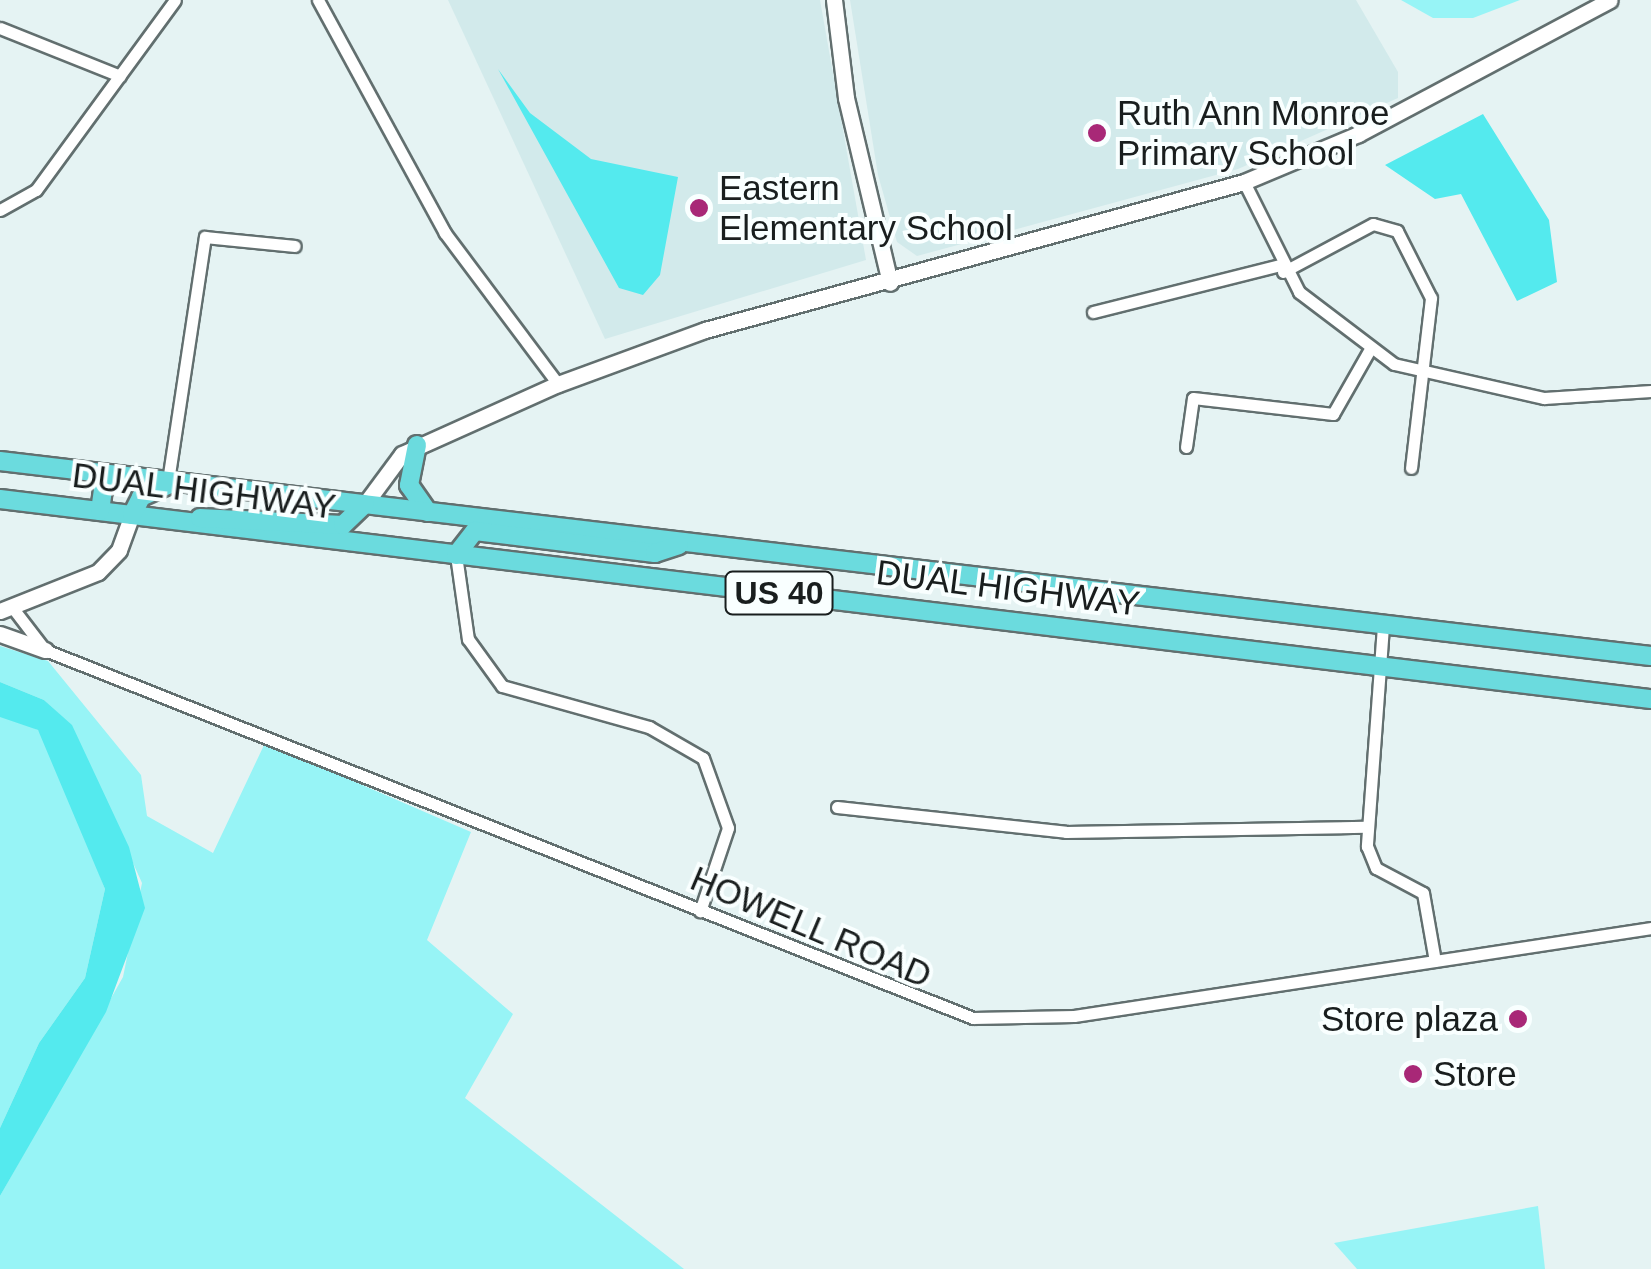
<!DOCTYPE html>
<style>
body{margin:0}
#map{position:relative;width:1651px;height:1269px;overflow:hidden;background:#e5f3f3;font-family:Arial,sans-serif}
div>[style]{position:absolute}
.built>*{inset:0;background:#d2eaeb}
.green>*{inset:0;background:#97f4f6}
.water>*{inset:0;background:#54eaee}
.roads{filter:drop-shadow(2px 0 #626f6f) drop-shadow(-2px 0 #626f6f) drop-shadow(0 2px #626f6f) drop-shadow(0 -2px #626f6f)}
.street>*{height:11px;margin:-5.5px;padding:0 5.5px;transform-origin:5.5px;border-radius:5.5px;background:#fff}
.secondary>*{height:15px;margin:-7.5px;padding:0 7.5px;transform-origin:7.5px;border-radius:7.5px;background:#fff}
.primary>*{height:18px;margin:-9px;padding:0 9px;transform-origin:9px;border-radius:9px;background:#6bdbde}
.dots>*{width:28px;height:28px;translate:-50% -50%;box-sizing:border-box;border:5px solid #f9ffff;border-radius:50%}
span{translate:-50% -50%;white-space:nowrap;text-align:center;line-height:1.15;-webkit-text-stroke:8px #f9ffff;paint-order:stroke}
.shield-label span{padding:2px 8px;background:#f9ffff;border:2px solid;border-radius:8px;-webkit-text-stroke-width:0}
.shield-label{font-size:32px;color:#191e1e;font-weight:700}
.poi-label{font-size:35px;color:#191e1e}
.left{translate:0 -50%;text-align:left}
.right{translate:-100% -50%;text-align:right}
.street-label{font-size:35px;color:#191e1e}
</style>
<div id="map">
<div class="built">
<div style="clip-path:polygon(448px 0,820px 0,866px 260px,605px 339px)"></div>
<div style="clip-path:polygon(850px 0,1356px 0,1398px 72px,1398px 98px,1238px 169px,917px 256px,897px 242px,878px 175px)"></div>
</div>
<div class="green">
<div style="clip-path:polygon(1401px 0,1520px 0,1473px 18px,1433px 18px)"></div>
<div style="clip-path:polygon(0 646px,48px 661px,141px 775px,147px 816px,213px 853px,265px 743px,471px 832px,427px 940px,513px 1014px,465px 1098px,684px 1269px,0 1269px,0 1196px,123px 977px,142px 883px,71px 725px,44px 700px,0 682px)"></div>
<div style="clip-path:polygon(10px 716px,38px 730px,54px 756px,105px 889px,85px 978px,39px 1043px,0 1128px,0 717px)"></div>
<div style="clip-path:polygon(1538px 1206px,1545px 1269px,1357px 1269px,1334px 1243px)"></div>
</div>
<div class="water">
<div style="clip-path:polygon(498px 69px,530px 113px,591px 159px,678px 177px,660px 275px,643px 295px,619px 288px)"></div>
<div style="clip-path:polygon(1483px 114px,1549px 220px,1557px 282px,1517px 301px,1461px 194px,1435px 199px,1385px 165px)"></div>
<div style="clip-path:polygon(0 682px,44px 700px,72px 725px,129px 847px,145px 908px,106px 1012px,0 1196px,0 1128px,39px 1043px,85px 978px,105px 889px,38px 730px,0 717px)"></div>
</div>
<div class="roads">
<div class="street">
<div style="left:318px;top:0;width:265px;rotate:61.4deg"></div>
<div style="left:445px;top:233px;width:189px;rotate:53.2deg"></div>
<div style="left:0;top:28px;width:129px;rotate:21.8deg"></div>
<div style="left:1244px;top:182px;width:123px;rotate:63.4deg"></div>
<div style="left:1299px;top:292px;width:119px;rotate:37.2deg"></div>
<div style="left:1394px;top:364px;width:154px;rotate:12.8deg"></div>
<div style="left:1544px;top:398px;width:107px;rotate:-3.7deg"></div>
<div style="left:0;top:210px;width:41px;rotate:-29.1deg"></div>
<div style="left:36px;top:190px;width:235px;rotate:-53.8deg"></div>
<div style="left:1283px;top:272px;width:102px;rotate:-28.1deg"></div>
<div style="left:1373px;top:224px;width:25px;rotate:16deg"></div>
<div style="left:1397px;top:231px;width:75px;rotate:63.1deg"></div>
<div style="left:1431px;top:298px;width:171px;rotate:96.7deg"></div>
<div style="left:1093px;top:312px;width:193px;rotate:-14.1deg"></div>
<div style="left:1186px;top:447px;width:49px;rotate:-81.9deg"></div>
<div style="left:1193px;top:398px;width:141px;rotate:6.5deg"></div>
<div style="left:1333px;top:414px;width:73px;rotate:-60.3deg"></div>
<div style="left:168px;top:481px;width:247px;rotate:-81.4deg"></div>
<div style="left:205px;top:237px;width:90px;rotate:5.7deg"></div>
<div style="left:456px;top:555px;width:85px;rotate:81.9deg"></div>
<div style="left:468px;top:639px;width:58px;rotate:54.1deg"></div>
<div style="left:502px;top:686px;width:153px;rotate:15.6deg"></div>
<div style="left:649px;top:727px;width:62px;rotate:29.9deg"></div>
<div style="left:703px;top:758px;width:74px;rotate:70.3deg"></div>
<div style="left:728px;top:828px;width:88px;rotate:108.6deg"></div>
<div style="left:12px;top:607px;width:54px;rotate:52.5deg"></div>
<div style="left:45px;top:650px;width:998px;rotate:21.63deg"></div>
<div style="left:973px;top:1018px;width:101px;rotate:-1.1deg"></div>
<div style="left:1074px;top:1016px;width:584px;rotate:-8.67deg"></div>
<div style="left:1383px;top:626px;width:221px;rotate:94.2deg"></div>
<div style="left:1367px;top:846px;width:24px;rotate:68deg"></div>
<div style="left:1376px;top:868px;width:53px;rotate:28deg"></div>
<div style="left:1423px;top:893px;width:69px;rotate:80deg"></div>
<div style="left:837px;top:807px;width:230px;rotate:6.2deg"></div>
<div style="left:1066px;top:832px;width:299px;rotate:-1deg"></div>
</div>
<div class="secondary">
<div style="left:834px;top:0;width:99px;rotate:83deg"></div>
<div style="left:846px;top:98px;width:190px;rotate:76.6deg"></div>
<div style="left:365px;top:504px;width:62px;rotate:-53.5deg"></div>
<div style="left:402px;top:454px;width:171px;rotate:-24.2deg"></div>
<div style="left:558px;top:384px;width:157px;rotate:-20.2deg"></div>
<div style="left:705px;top:330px;width:559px;rotate:-15.35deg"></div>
<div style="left:1244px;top:182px;width:124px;rotate:-22.8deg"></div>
<div style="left:1358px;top:134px;width:285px;rotate:-28deg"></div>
<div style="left:0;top:611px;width:105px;rotate:-21.7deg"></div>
<div style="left:98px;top:572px;width:30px;rotate:-46deg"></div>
<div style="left:119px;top:550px;width:37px;rotate:-70deg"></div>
<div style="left:0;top:634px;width:48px;rotate:19.6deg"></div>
</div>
<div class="primary">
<div style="left:417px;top:445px;width:41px;rotate:101.3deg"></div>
<div style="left:409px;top:485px;width:33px;rotate:55deg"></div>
<div style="left:0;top:461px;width:1662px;rotate:6.74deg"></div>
<div style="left:0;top:499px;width:1663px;rotate:6.91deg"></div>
<div style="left:100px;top:511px;width:37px;rotate:-82deg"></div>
<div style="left:132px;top:515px;width:20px;rotate:-63deg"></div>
<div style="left:141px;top:497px;width:36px;rotate:-24deg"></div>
<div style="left:200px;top:518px;width:143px;rotate:2.8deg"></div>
<div style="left:343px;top:525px;width:30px;rotate:-44deg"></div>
<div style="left:456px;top:555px;width:31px;rotate:-52deg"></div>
<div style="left:475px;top:531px;width:181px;rotate:7deg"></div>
<div style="left:655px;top:553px;width:25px;rotate:-18deg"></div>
</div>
</div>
<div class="dots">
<div style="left:1097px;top:133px;background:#a82877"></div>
<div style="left:699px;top:208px;background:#a82877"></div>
<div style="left:1518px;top:1019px;background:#a82877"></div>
<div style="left:1413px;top:1074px;background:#a82877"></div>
</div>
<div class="shield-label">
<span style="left:779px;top:593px">US 40</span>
</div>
<div class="poi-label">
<span class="left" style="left:1117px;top:133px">Ruth Ann Monroe<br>Primary School</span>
<span class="left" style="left:719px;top:208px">Eastern<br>Elementary School</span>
<span class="right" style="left:1498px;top:1019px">Store plaza</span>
<span class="left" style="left:1433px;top:1074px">Store</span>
</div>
<div class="street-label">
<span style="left:204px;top:491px;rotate:7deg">DUAL HIGHWAY</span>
<span style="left:1008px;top:588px;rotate:7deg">DUAL HIGHWAY</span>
<span style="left:811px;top:927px;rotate:23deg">HOWELL ROAD</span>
</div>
</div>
